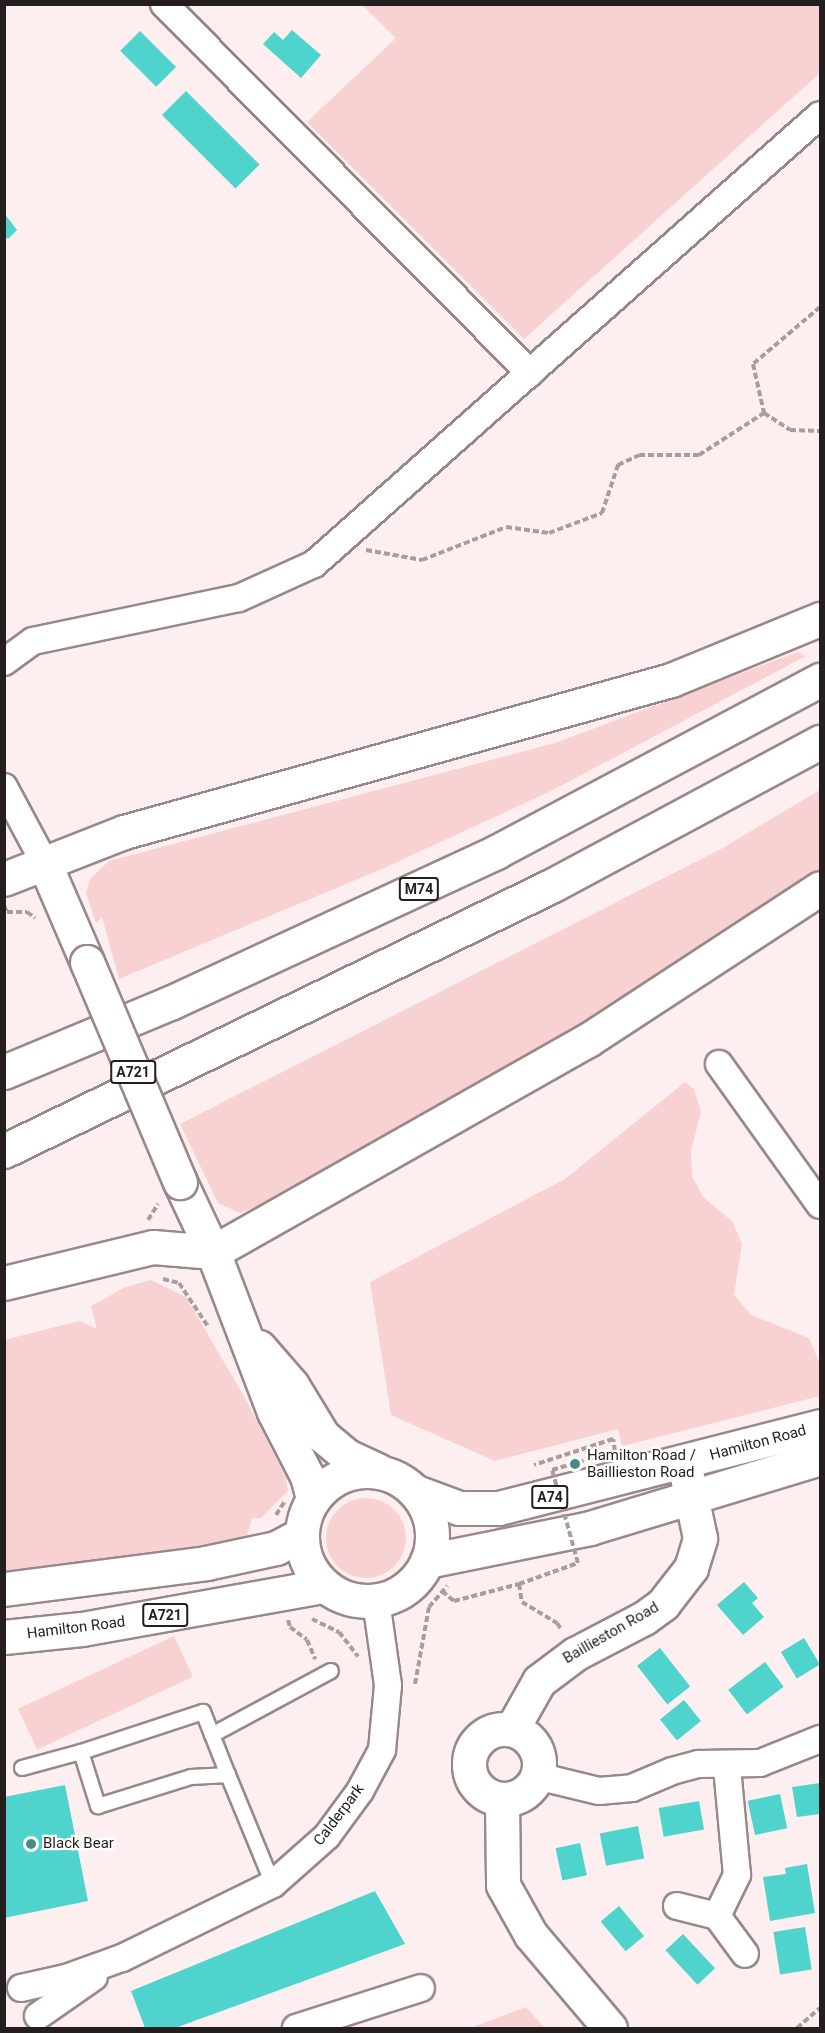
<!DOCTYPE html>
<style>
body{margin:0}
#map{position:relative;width:825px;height:2033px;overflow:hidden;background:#fdefef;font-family:Roboto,sans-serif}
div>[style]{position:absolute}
.green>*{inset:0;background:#f8d1d3;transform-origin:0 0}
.round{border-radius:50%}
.building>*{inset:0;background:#4ed3cd;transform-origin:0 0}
.path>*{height:4px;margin-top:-2px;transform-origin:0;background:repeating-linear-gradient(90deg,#a79d9d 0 6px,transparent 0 9px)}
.roads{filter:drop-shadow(2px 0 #998889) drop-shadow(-2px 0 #998889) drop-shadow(0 2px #998889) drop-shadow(0 -2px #998889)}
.service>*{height:14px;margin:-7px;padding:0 7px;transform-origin:7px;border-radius:7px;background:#fff}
.minor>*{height:26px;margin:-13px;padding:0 13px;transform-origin:13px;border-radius:13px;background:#fff}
.tertiary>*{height:33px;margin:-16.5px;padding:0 16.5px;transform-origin:16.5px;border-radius:16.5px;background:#fff}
.tertiary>.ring{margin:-16.5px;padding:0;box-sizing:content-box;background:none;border:33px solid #fff;border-radius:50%}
.primary>*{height:33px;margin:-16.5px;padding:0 16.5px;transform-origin:16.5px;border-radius:16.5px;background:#fff}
.primary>.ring{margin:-16.5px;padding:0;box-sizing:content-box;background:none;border:33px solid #fff;border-radius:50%}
.motorway>*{height:33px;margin:-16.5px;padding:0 16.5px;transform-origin:16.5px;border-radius:16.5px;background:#fff}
.path-bridge>*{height:4px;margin-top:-2px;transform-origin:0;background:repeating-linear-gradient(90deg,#a79d9d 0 6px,transparent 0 9px)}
.bridges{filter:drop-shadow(2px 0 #998889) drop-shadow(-2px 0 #998889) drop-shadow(0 2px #998889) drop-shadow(0 -2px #998889)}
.primary-bridge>*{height:33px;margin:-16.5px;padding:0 16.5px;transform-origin:16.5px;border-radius:16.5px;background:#fff}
.dots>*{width:16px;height:16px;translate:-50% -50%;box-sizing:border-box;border:3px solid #fff;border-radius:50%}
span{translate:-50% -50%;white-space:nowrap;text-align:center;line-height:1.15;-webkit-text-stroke:4.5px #fff;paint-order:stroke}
.shield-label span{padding:2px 4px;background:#fff;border:2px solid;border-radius:4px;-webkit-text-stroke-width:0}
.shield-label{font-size:14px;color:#241e1e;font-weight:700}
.street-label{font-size:15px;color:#241e1e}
.poi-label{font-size:15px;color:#241e1e}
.left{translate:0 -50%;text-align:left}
.frame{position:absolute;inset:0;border:6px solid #241e1e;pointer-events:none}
</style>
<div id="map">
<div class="green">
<div style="clip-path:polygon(362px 5px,820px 5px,820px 73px,524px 339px,307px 122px,396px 38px)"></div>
<div style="clip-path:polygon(798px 652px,806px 656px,551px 791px,384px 868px,119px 979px,102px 917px,96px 923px,86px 893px,90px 879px,109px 861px,555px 743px)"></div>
<div style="clip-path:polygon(820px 790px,820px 870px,658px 983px,269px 1201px,240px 1213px,218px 1203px,180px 1124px,721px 849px)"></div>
<div style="clip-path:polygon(685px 1082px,694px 1089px,701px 1112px,691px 1151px,692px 1176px,703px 1197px,732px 1221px,742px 1244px,734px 1295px,751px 1315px,809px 1338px,820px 1364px,820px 1396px,622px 1446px,618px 1429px,495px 1461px,391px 1415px,370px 1282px,565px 1179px)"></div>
<div style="clip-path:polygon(151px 1280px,186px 1297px,245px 1398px,286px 1478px,288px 1491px,261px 1518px,252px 1518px,245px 1542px,5px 1577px,4px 1340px,79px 1321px,97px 1329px,91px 1306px,126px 1287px)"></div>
<div class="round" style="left:326px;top:1498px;width:80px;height:80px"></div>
<div style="left:174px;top:1636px;width:45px;height:172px;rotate:65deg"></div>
<div style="clip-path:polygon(526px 2007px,545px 2028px,470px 2028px)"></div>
</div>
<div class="building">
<div style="clip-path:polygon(292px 30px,321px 55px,301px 78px,263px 44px,274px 32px,283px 40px)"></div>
<div style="left:140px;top:31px;width:51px;height:28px;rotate:45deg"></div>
<div style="left:186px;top:91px;width:104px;height:34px;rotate:45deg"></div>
<div style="clip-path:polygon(4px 213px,17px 230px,8px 239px,4px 235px)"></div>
<div style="clip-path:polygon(744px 1582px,758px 1598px,752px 1603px,764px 1617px,743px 1635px,717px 1605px)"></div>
<div style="left:804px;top:1638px;width:31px;height:27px;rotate:59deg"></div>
<div style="left:660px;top:1648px;width:49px;height:29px;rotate:52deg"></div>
<div style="left:765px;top:1662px;width:31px;height:46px;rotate:53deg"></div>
<div style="left:684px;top:1700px;width:27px;height:31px;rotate:51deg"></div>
<div style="clip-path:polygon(820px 1783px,820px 1814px,797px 1817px,792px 1787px)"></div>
<div style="clip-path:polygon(65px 1785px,88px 1901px,4px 1918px,4px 1797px)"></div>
<div style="left:780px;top:1794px;width:35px;height:33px;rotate:78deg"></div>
<div style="left:699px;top:1801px;width:29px;height:41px;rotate:80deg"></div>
<div style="left:638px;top:1826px;width:33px;height:39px;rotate:79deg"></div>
<div style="left:580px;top:1843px;width:33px;height:25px;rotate:78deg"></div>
<div style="clip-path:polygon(807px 1864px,815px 1913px,770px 1921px,763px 1877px,786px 1874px,785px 1868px)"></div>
<div style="clip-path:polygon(375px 1891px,405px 1944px,175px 2028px,145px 2028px,131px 1991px)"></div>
<div style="left:619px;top:1906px;width:39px;height:24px;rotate:50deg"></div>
<div style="left:805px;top:1927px;width:43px;height:32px;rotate:81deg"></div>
<div style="left:683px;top:1934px;width:47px;height:24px;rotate:47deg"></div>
</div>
<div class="path">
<div style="left:820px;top:307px;width:88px;rotate:139.6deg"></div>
<div style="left:753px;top:364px;width:50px;rotate:77.3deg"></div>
<div style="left:764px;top:413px;width:31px;rotate:33deg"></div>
<div style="left:790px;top:430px;width:30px;rotate:2deg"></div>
<div style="left:366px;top:550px;width:57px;rotate:10.1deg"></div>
<div style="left:422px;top:560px;width:90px;rotate:-21.4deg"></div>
<div style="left:506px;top:527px;width:43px;rotate:7.9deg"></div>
<div style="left:549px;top:533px;width:57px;rotate:-20.7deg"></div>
<div style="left:602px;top:513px;width:51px;rotate:-71.6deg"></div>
<div style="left:618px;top:465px;width:23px;rotate:-25deg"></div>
<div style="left:639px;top:455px;width:60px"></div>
<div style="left:699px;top:455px;width:77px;rotate:-32.9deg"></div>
<div style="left:4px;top:906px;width:7px;rotate:63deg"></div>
<div style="left:7px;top:912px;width:20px"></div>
<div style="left:27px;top:912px;width:10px;rotate:37deg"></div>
<div style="left:148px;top:1220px;width:19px;rotate:-58deg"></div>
<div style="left:163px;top:1279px;width:16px;rotate:14deg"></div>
<div style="left:179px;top:1283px;width:54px;rotate:56.3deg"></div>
<div style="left:276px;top:1515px;width:17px;rotate:-57deg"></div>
<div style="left:442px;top:1591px;width:16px;rotate:40deg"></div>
<div style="left:454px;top:1601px;width:67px;rotate:-14.7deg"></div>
<div style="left:519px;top:1584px;width:18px;rotate:81deg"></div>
<div style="left:522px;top:1602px;width:41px;rotate:31deg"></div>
<div style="left:557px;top:1623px;width:7px;rotate:56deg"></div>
<div style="left:312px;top:1619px;width:30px;rotate:26deg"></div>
<div style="left:339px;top:1632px;width:31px;rotate:52deg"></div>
<div style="left:288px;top:1620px;width:7px;rotate:74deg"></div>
<div style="left:290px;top:1627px;width:21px;rotate:37deg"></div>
<div style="left:307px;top:1640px;width:21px;rotate:67deg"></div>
<div style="left:415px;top:1684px;width:78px;rotate:-79.7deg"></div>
<div style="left:429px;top:1607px;width:28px;rotate:-49deg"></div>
<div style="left:797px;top:2028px;width:30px;rotate:-41deg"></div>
</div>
<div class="roads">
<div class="service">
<div style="left:212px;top:1735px;width:135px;rotate:-28.3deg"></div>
<div style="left:22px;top:1768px;width:61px;rotate:-15.2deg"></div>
<div style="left:228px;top:1775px;width:68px;rotate:-111.6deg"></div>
<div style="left:203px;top:1712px;width:128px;rotate:161.8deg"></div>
<div style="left:81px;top:1752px;width:57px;rotate:72.5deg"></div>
<div style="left:98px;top:1806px;width:97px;rotate:-17.3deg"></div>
<div style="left:191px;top:1777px;width:37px;rotate:-3deg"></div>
<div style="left:228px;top:1775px;width:118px;rotate:67.6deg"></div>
</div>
<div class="minor">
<div style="left:164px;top:4px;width:520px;rotate:45.23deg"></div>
<div style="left:4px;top:662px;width:36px;rotate:-36deg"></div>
<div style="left:33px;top:641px;width:210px;rotate:-11.8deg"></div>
<div style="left:239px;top:598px;width:82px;rotate:-24.4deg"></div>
<div style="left:314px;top:564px;width:676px;rotate:-41.58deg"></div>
<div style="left:4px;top:787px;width:85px;rotate:61.9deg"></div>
<div style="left:719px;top:1064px;width:173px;rotate:54.4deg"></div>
<div style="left:537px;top:1776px;width:64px;rotate:13.6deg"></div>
<div style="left:599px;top:1791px;width:33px;rotate:-5deg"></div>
<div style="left:632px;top:1788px;width:43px;rotate:-23deg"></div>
<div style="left:672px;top:1771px;width:28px;rotate:-15deg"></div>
<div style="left:699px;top:1764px;width:61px;rotate:-0.9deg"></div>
<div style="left:760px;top:1763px;width:65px;rotate:-21.8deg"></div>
<div style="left:677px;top:1906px;width:41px;rotate:14deg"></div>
<div style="left:717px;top:1916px;width:47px;rotate:53.6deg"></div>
<div style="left:717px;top:1916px;width:46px;rotate:-64deg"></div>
<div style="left:737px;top:1875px;width:108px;rotate:-95.3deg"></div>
<div style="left:21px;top:1988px;width:46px;rotate:-12.5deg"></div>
<div style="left:66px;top:1978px;width:59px;rotate:-19.7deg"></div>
<div style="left:122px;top:1958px;width:168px;rotate:-26.1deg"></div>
<div style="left:273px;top:1884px;width:72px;rotate:-41.6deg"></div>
<div style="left:327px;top:1836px;width:56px;rotate:-53.7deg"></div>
<div style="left:360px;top:1791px;width:47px;rotate:-61.8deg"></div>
<div style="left:382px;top:1750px;width:65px;rotate:-84.7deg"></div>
<div style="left:388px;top:1685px;width:85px;rotate:-98.1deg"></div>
<div style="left:38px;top:2016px;width:68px;rotate:-34.9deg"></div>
<div style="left:296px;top:2028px;width:131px;rotate:-17.7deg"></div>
</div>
<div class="tertiary">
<div class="ring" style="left:469px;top:1729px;width:37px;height:37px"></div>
<div style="left:512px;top:1729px;width:55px;rotate:-60.6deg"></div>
<div style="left:539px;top:1681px;width:45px;rotate:-36.9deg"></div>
<div style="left:575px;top:1654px;width:78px;rotate:-27.6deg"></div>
<div style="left:644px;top:1618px;width:24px;rotate:-36deg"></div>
<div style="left:663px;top:1604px;width:46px;rotate:-52.1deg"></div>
<div style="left:691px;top:1568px;width:31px;rotate:-73deg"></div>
<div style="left:700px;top:1538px;width:77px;rotate:-102deg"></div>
<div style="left:502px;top:1799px;width:86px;rotate:89.3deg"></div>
<div style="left:503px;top:1885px;width:57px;rotate:60.8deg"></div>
<div style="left:531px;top:1935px;width:122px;rotate:49.7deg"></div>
</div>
<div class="primary">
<div style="left:44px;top:862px;width:109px;rotate:66.7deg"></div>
<div style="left:180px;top:1182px;width:77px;rotate:64.8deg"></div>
<div style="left:213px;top:1252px;width:171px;rotate:69.1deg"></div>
<div style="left:274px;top:1412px;width:72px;rotate:62.7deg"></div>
<div style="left:307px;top:1476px;width:24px;rotate:75deg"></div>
<div style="left:259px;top:1347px;width:50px;rotate:49deg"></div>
<div style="left:292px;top:1385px;width:60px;rotate:58.7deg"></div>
<div style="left:323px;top:1436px;width:31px;rotate:40deg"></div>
<div style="left:347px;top:1456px;width:35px;rotate:25deg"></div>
<div class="ring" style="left:302px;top:1471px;width:97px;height:97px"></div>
<div style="left:416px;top:1492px;width:46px;rotate:20.4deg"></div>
<div style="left:459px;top:1508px;width:40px"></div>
<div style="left:499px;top:1508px;width:331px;rotate:-14.3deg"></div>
<div style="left:427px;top:1561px;width:166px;rotate:-11.4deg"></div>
<div style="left:590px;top:1528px;width:240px;rotate:-16.9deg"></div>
<div style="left:4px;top:1589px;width:204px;rotate:-7.3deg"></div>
<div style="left:206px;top:1563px;width:72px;rotate:-12.1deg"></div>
<div style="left:276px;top:1548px;width:27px;rotate:-28deg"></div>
<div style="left:4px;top:1637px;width:78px;rotate:-5.9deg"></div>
<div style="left:82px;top:1629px;width:246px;rotate:-10.1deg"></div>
</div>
<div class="motorway">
<div style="left:4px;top:879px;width:129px;rotate:-21.4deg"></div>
<div style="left:124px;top:832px;width:568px;rotate:-15.53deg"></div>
<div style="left:671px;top:680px;width:161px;rotate:-22.3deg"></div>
<div style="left:4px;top:1072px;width:182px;rotate:-22.6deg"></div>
<div style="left:172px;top:1002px;width:357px;rotate:-24.8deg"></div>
<div style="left:496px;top:852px;width:367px;rotate:-28deg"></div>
<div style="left:4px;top:1151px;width:610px;rotate:-25.85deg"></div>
<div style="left:553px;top:885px;width:303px;rotate:-28.2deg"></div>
<div style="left:4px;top:1283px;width:153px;rotate:-13.6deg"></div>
<div style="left:153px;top:1247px;width:60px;rotate:4.8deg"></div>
<div style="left:213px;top:1252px;width:431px;rotate:-29.5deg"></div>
<div style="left:588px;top:1040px;width:277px;rotate:-33.2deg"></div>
</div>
</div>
<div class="path-bridge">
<div style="left:519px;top:1584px;width:63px;rotate:-19.6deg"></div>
<div style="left:578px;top:1563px;width:97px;rotate:-105.6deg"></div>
<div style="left:552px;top:1470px;width:66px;rotate:-16.8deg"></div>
<div style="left:615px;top:1451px;width:12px;rotate:-99deg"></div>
<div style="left:613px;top:1439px;width:83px;rotate:161.8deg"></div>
</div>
<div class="bridges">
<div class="primary-bridge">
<div style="left:87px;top:962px;width:239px;rotate:67.1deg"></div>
</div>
</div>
<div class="dots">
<div style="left:575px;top:1464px;background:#458c88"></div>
<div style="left:31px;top:1844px;background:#458c88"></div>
</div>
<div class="shield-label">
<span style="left:419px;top:889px">M74</span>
<span style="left:133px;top:1072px">A721</span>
<span style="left:550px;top:1497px">A74</span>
<span style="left:165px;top:1615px">A721</span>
</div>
<div class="street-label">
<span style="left:758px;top:1443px;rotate:-15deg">Hamilton Road</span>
<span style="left:76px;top:1628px;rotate:-7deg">Hamilton Road</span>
<span style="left:611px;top:1633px;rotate:-30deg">Baillieston Road</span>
<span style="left:339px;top:1815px;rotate:-53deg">Calderpark</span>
</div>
<div class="poi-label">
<span class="left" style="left:587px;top:1464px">Hamilton Road /<br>Baillieston Road</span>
<span class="left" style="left:43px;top:1844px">Black Bear</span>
</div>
<div class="frame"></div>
</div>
